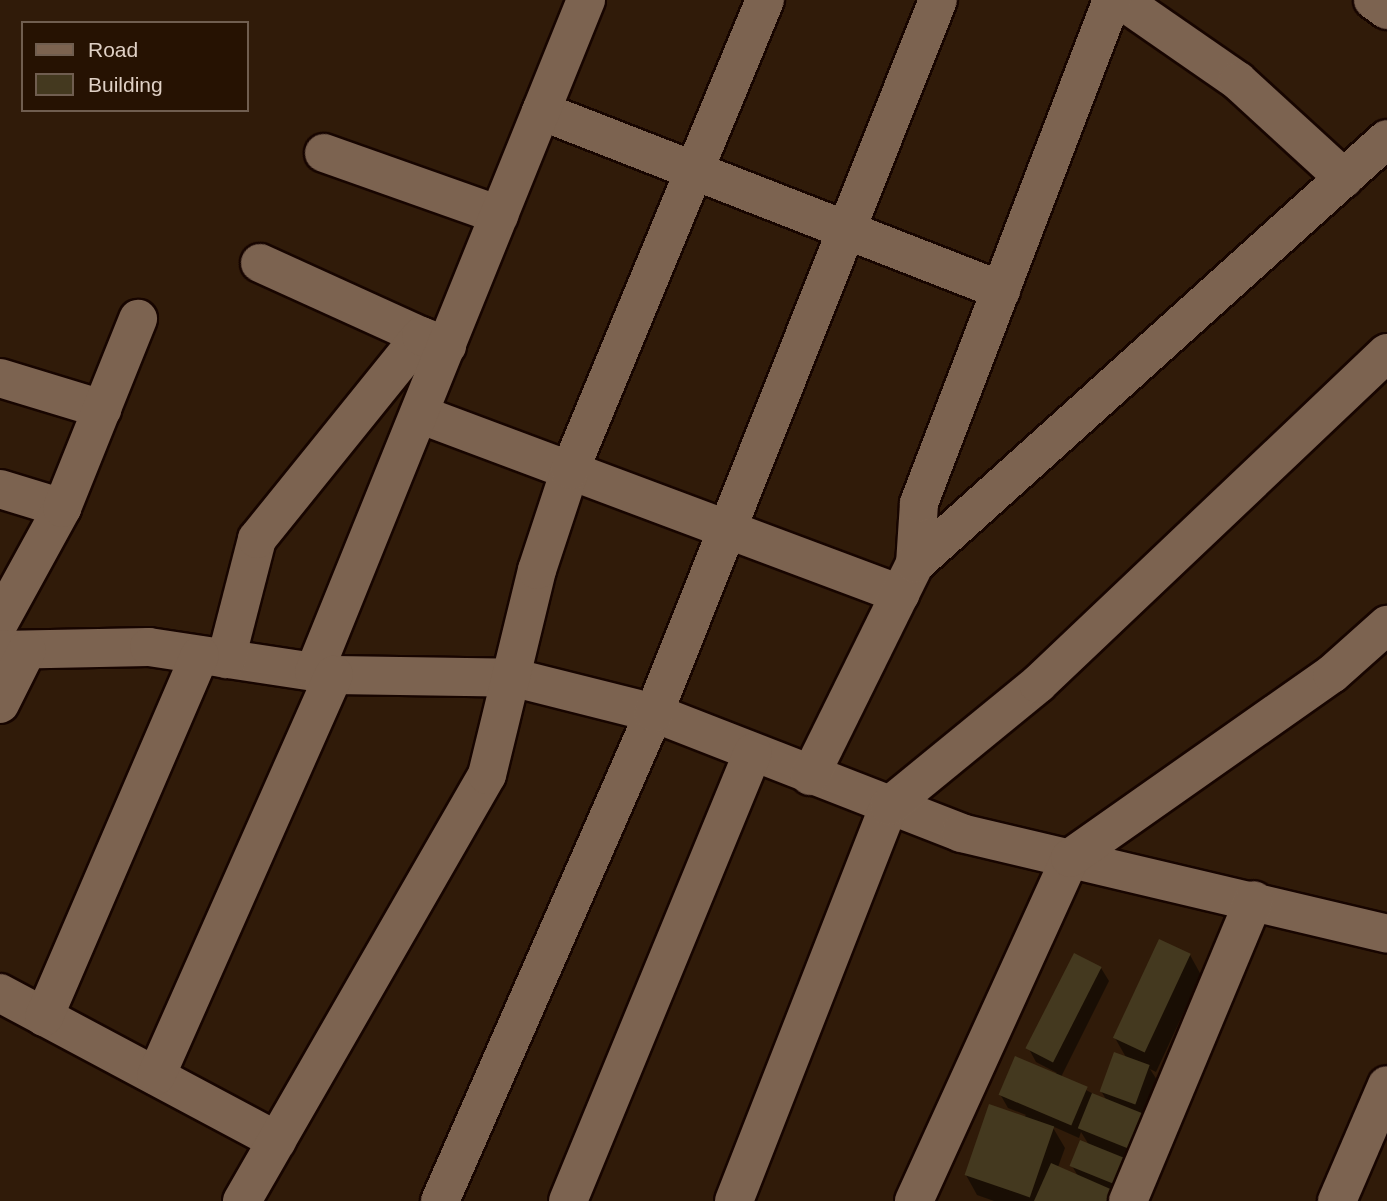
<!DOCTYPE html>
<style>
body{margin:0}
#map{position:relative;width:1387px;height:1201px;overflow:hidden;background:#301b09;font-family:Helvetica,sans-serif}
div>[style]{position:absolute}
.shadow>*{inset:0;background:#0007}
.building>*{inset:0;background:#44391f;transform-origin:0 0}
.roads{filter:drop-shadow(2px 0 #170500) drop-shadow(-2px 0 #170500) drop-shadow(0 2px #170500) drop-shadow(0 -2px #170500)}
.minor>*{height:38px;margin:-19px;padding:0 19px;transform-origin:19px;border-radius:19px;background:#7c6350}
span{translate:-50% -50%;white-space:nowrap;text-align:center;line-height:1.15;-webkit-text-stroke:6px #261202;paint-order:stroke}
.legend{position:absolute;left:21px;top:21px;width:228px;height:91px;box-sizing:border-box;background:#261202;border:2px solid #705e50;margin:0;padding:9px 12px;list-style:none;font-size:21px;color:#dfd0c5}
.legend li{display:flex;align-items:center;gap:14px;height:35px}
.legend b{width:35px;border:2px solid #705e50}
</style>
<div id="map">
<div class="shadow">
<div style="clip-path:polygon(evenodd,1190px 955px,1201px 975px,1156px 1072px,1150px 1069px,1157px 1080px,1143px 1116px,1143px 1164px,1124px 1157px,1134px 1174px,1119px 1201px,994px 1201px,977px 1195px,966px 1175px,1026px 1115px,1008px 1108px,1000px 1094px,1057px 1073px,1036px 1062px,1029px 1049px,1101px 968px,1109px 981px,1061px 1077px,1107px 1101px,1101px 1091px,1127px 1059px,1115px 1038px,1190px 955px,1052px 1126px,1079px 1138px,1081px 1132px,1089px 1145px,1072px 1166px,1078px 1176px,1058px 1167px,1065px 1148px,1052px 1126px)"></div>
</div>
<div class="building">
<div style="left:1159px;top:939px;width:35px;height:109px;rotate:25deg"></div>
<div style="left:1074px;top:953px;width:31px;height:107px;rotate:27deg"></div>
<div style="left:1114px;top:1052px;width:38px;height:42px;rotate:20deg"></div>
<div style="left:1015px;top:1056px;width:79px;height:42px;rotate:23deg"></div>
<div style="left:1092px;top:1093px;width:63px;height:38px;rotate:22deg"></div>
<div style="left:989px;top:1104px;width:69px;height:75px;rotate:19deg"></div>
<div style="left:1080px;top:1140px;width:52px;height:28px;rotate:22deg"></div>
<div style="clip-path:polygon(1051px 1163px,1115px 1191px,1111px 1201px,1034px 1201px)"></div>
</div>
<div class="roads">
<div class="minor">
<div style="left:1121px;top:0;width:142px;rotate:34.7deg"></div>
<div style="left:1238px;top:81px;width:144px;rotate:42.5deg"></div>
<div style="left:1373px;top:0;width:17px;rotate:36deg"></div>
<div style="left:541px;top:111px;width:494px;rotate:21.3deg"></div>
<div style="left:324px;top:153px;width:186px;rotate:19.5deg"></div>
<div style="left:260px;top:263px;width:177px;rotate:24.4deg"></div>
<div style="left:0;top:378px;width:107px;rotate:16.9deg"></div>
<div style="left:419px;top:414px;width:514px;rotate:20.52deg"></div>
<div style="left:0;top:489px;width:65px;rotate:17deg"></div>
<div style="left:915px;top:564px;width:61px;rotate:-86.2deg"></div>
<div style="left:919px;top:503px;width:539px;rotate:-69.01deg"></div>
<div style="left:0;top:621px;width:129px;rotate:-61.2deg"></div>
<div style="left:62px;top:508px;width:204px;rotate:-68.1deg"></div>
<div style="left:0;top:650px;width:149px;rotate:-1.2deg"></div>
<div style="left:149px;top:647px;width:187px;rotate:8.6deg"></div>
<div style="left:334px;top:675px;width:181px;rotate:0.9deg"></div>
<div style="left:515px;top:678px;width:143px;rotate:14.1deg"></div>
<div style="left:654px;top:713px;width:330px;rotate:21.3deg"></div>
<div style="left:961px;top:833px;width:438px;rotate:13.3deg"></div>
<div style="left:226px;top:659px;width:124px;rotate:-75.5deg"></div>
<div style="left:257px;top:539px;width:261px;rotate:-51.1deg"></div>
<div style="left:421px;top:336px;width:28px;rotate:21deg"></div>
<div style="left:314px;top:672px;width:725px;rotate:-67.96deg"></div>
<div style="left:0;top:704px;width:60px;rotate:-63.4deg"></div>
<div style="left:810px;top:776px;width:237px;rotate:-63.7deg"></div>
<div style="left:915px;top:564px;width:635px;rotate:-42deg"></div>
<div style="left:0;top:993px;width:314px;rotate:28.1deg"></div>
<div style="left:44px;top:1017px;width:394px;rotate:-66.7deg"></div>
<div style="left:156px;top:1076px;width:439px;rotate:-66.1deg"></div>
<div style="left:242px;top:1201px;width:491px;rotate:-60.1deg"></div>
<div style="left:487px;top:775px;width:211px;rotate:-76.3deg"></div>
<div style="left:537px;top:570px;width:105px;rotate:-71.7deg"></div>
<div style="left:570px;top:470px;width:509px;rotate:-67.47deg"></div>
<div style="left:440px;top:1201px;width:533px;rotate:-66.32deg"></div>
<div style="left:654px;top:713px;width:767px;rotate:-68.28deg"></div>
<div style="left:568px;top:1201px;width:485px;rotate:-67.6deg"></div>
<div style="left:734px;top:1201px;width:424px;rotate:-68.6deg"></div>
<div style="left:889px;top:806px;width:193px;rotate:-39.3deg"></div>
<div style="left:1038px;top:684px;width:481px;rotate:-43.5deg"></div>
<div style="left:914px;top:1201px;width:377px;rotate:-65.5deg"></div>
<div style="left:1070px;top:858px;width:320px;rotate:-35.1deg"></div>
<div style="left:1332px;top:674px;width:74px;rotate:-41.7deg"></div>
<div style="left:1128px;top:1201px;width:326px;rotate:-67.3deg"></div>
<div style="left:1337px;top:1201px;width:126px;rotate:-66.7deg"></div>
</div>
</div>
<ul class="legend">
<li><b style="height:9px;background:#7c6350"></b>Road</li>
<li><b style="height:19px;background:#44391f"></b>Building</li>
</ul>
</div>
